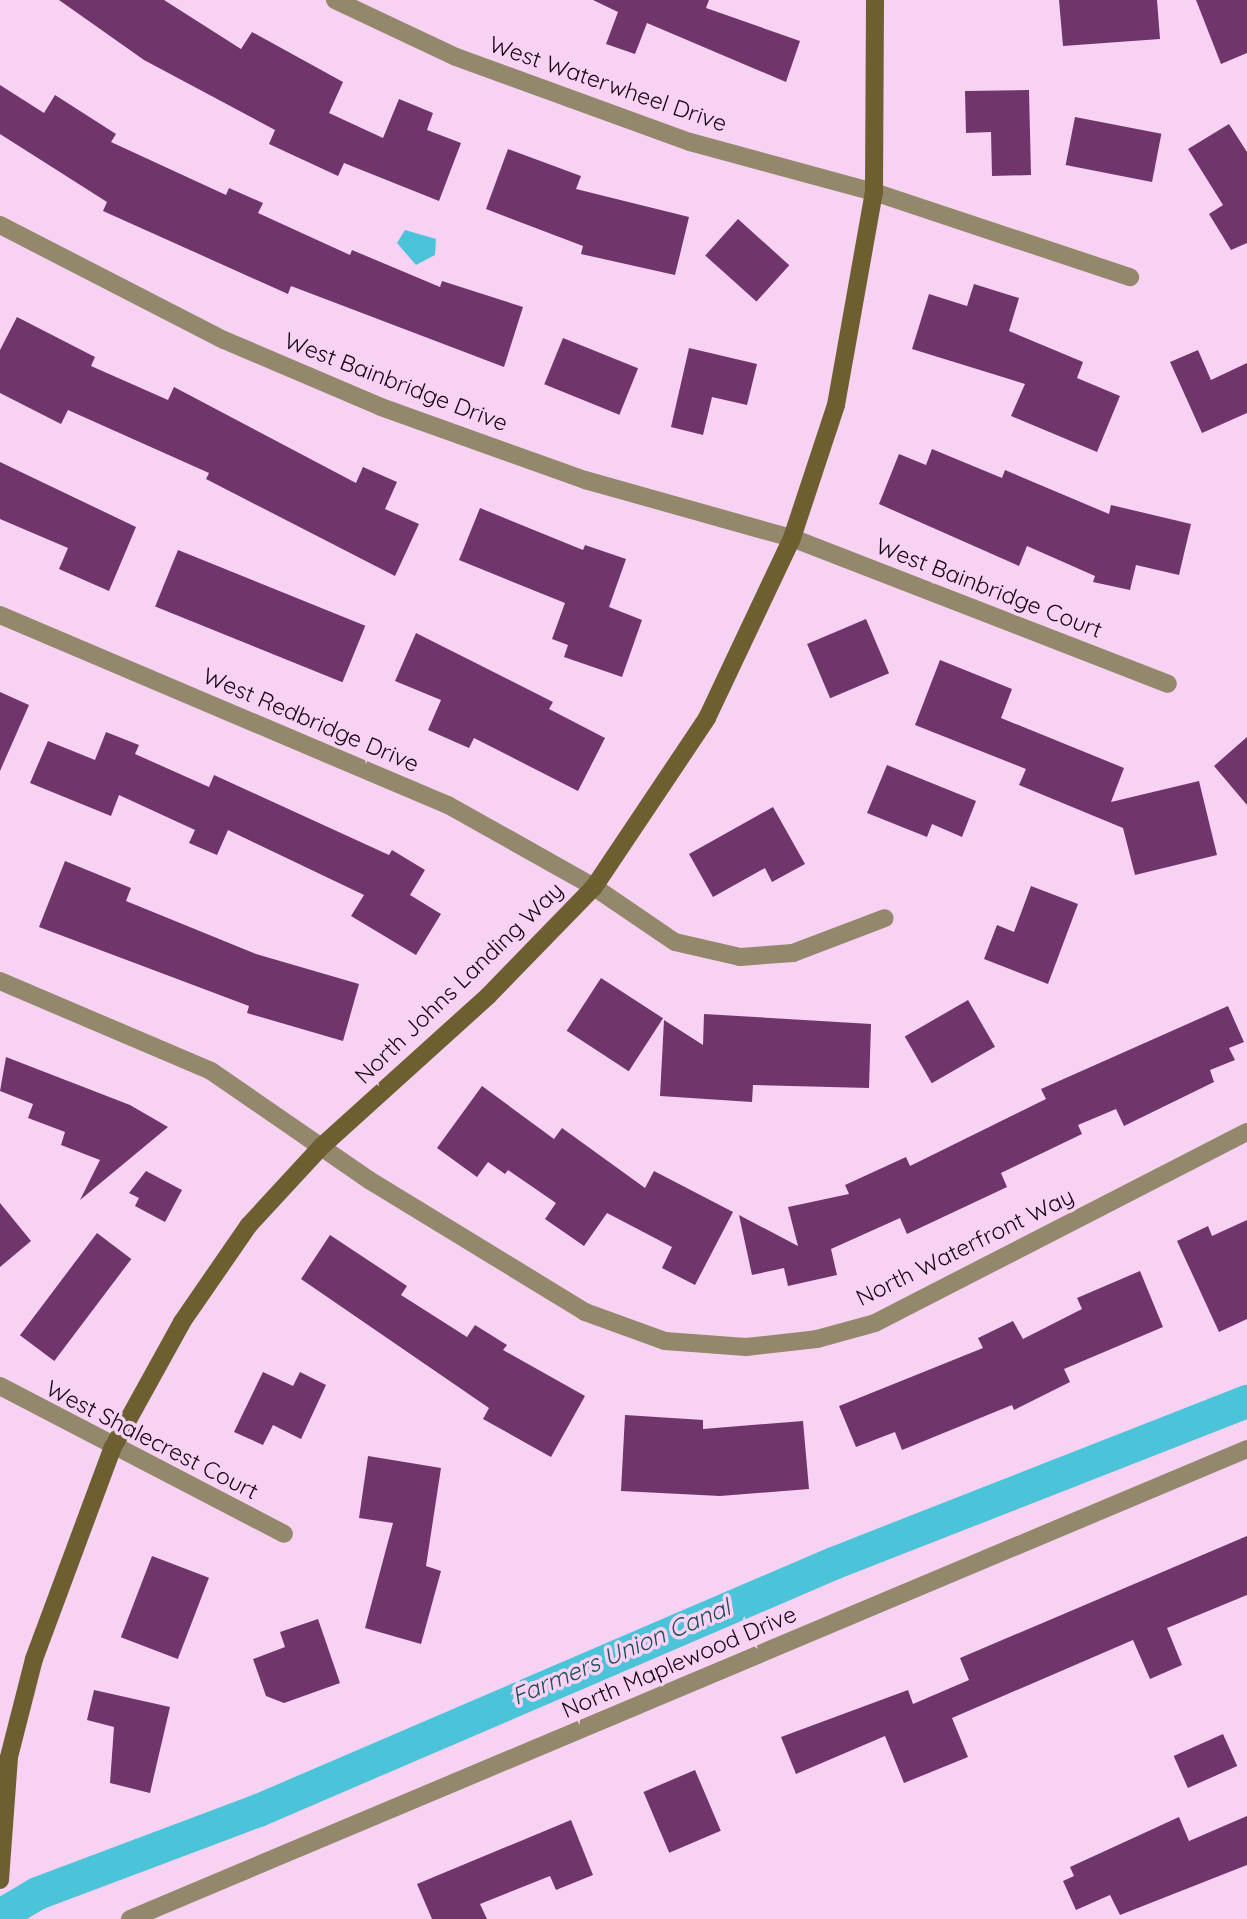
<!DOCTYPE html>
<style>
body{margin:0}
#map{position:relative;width:1247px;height:1919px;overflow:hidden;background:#f8d2f2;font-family:Quicksand,sans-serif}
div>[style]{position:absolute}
.water>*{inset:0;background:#4bc4d9}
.canal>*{height:33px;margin:-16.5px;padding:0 16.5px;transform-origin:16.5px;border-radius:16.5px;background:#4bc4d9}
.building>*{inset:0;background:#70366b;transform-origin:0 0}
.street>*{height:18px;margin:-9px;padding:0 9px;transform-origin:9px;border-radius:9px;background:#93886b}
.secondary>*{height:18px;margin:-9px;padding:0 9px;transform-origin:9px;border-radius:9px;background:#6e5f31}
span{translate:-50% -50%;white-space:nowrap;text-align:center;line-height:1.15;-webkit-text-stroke:7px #f8d2f2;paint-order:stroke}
.street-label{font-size:23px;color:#170415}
.water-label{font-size:24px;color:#1c4f58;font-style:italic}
</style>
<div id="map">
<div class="water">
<div style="clip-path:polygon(405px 230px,436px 239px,435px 255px,416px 265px,397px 243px)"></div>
</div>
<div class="canal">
<div style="left:0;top:1915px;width:43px;rotate:-30.7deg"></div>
<div style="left:37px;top:1893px;width:236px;rotate:-20.6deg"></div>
<div style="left:258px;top:1810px;width:626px;rotate:-23.25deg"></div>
<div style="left:833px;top:1563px;width:445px;rotate:-21.4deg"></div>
</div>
<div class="building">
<div style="clip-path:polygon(59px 0,164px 0,241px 49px,252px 32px,343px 82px,329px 113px,383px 138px,399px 99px,433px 113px,427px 130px,461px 143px,439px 201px,344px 163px,338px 176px,269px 144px,275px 130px,144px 60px)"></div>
<div style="clip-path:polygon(593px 0,709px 0,706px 8px,800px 41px,786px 82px,647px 23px,635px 54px,606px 44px,618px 12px)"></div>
<div style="clip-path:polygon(1059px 0,1157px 0,1160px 39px,1063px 46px)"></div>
<div style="clip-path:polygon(1196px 0,1247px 0,1247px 53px,1221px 64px)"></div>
<div style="clip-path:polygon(0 85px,44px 113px,55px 95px,116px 134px,111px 142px,226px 195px,229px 188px,263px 203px,258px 213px,350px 255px,352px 250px,440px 287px,442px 281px,523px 307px,504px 367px,291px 286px,288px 294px,103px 211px,107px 202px,0 134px)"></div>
<div style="clip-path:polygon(1029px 90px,1031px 175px,992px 176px,991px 132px,966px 133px,965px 91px)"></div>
<div style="left:1075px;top:117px;width:88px;height:49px;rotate:11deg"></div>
<div style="clip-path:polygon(1229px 124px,1247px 152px,1247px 243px,1231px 250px,1209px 214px,1223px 205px,1188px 149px)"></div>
<div style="clip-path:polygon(508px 149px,581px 176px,576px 189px,689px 217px,675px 275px,581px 254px,583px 246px,486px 209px)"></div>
<div style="left:738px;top:219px;width:69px;height:49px;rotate:42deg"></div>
<div style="clip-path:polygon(974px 284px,1019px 298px,1009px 331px,1083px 362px,1077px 378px,1120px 396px,1097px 452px,1011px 416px,1025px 384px,912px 349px,929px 294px,967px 306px)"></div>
<div style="clip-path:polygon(17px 317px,95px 357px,91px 366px,168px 400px,174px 387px,356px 483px,363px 467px,397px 482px,385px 509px,419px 524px,395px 576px,206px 479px,209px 473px,68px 410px,61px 424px,0 393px,0 350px)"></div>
<div style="left:563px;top:338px;width:81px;height:50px;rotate:22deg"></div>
<div style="clip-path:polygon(689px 348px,757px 364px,747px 405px,712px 397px,703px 435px,671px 427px)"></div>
<div style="clip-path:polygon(1198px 350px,1211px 380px,1247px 363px,1247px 413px,1202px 433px,1170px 362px)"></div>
<div style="clip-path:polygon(932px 449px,1002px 478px,1005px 470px,1109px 514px,1111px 505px,1191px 524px,1179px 575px,1136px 565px,1130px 590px,1093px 582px,1095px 576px,1027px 546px,1019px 566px,879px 504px,899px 454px,926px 465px)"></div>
<div style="clip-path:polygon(0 462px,136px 527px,109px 591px,59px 569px,68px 548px,0 519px)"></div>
<div style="clip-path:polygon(480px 508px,583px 550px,585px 545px,626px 559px,609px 607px,642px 620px,622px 677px,564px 657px,568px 645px,552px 639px,565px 603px,459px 560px)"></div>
<div style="left:178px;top:550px;width:202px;height:61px;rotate:22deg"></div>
<div style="left:866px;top:619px;width:59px;height:64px;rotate:67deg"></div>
<div style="clip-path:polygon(416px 633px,553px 702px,549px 709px,605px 738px,578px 791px,474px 738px,469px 748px,428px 730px,441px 700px,395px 681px)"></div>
<div style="clip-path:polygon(940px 660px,1012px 689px,1001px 718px,1124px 768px,1111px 802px,1199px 781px,1217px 855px,1135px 875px,1123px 828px,1019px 785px,1026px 769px,915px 725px)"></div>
<div style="clip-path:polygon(0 692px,29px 705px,0 771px)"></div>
<div style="clip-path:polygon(106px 732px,139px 745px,135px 754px,209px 787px,214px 775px,389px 855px,392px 850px,425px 870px,410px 895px,441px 914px,416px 955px,351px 916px,364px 895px,228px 830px,217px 855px,189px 843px,195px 830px,119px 795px,111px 816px,30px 783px,48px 741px,95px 760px)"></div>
<div style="clip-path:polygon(1247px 737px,1247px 805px,1214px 766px)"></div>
<div style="clip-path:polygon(887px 765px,976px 801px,962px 837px,932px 824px,927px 837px,867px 813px)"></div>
<div style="clip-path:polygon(773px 807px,805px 864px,772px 882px,765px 868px,713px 897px,689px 854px)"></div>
<div style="clip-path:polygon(65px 861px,131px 888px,126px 901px,256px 954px,359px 984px,343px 1041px,247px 1013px,249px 1006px,39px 927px)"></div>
<div style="clip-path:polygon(1031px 886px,1078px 904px,1048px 984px,984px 959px,997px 925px,1014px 932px)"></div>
<div style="left:601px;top:978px;width:74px;height:63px;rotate:33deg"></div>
<div style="left:968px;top:1000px;width:54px;height:73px;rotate:60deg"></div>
<div style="clip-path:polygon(1228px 1006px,1244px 1042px,1229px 1048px,1235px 1060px,1210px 1070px,1214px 1082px,1124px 1126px,1116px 1109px,1078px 1125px,1082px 1134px,1001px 1173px,1007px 1187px,907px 1234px,900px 1218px,831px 1249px,837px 1275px,788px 1286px,784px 1268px,752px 1275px,739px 1215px,798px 1246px,788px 1207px,849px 1194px,845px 1185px,906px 1157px,910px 1166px,1046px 1099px,1041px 1089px)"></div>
<div style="clip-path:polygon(704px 1014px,871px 1024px,869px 1088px,753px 1085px,752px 1102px,660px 1096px,664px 1020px,703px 1045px)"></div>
<div style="clip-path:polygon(6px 1057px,130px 1105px,168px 1127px,80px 1200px,100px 1160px,61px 1145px,65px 1132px,28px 1118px,33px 1104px,0 1091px)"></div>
<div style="clip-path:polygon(482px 1086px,554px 1139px,562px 1128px,645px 1188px,654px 1171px,733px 1212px,695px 1285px,662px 1268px,672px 1247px,607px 1213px,584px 1246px,545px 1219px,556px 1203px,508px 1170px,505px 1174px,488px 1162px,477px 1177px,437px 1148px)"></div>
<div style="clip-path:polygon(146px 1171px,182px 1190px,165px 1222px,135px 1206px,139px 1198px,129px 1193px)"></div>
<div style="clip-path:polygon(0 1203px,31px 1241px,0 1267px)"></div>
<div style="clip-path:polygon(1247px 1220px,1247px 1319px,1219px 1332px,1177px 1241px,1208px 1226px,1212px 1236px)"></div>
<div style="left:97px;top:1233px;width:43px;height:128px;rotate:37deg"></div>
<div style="clip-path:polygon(330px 1235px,407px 1286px,401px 1295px,467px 1337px,475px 1325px,507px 1345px,503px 1350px,585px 1396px,551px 1457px,483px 1419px,489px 1408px,301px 1279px)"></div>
<div style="clip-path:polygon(1140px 1271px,1163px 1327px,1064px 1369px,1070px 1382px,1014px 1410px,1012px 1405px,902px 1450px,895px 1432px,856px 1447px,839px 1406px,983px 1348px,978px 1338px,1013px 1321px,1023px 1339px,1082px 1309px,1077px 1298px)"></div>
<div style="clip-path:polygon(263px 1372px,293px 1386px,300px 1372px,326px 1385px,301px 1439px,273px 1425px,263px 1445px,234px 1432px)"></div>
<div style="clip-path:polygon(625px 1415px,703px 1420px,703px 1429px,803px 1421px,809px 1489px,720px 1496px,621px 1491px)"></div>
<div style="clip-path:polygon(368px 1456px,441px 1468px,426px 1566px,441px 1571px,421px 1644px,365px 1628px,393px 1523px,359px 1518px)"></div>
<div style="clip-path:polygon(1247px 1536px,1247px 1595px,1167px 1628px,1182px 1665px,1150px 1679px,1133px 1640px,952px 1718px,968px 1757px,904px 1783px,885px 1736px,796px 1774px,781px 1737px,908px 1690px,913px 1704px,969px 1680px,960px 1658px)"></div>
<div style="left:152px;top:1556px;width:61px;height:87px;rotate:21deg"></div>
<div style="clip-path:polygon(318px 1619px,340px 1683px,284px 1703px,266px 1696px,253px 1659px,285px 1647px,280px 1632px)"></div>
<div style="clip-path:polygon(94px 1690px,170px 1707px,150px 1793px,110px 1783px,114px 1727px,87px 1720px)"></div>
<div style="left:1223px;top:1734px;width:35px;height:54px;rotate:66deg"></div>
<div style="left:695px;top:1770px;width:66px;height:56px;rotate:67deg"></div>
<div style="clip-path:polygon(1247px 1816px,1247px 1865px,1120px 1915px,1110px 1895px,1076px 1910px,1063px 1881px,1074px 1876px,1070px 1867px,1179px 1817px,1189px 1841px)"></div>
<div style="clip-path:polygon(571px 1820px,593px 1875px,556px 1890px,550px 1876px,480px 1904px,487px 1919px,432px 1919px,417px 1884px)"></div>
</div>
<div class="street">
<div style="left:335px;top:0;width:134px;rotate:25.2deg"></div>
<div style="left:456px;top:57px;width:249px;rotate:20deg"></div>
<div style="left:690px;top:142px;width:191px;rotate:15.2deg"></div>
<div style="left:874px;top:192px;width:270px;rotate:18.4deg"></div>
<div style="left:0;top:225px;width:252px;rotate:27.2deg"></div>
<div style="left:224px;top:340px;width:171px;rotate:23.1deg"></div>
<div style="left:381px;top:407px;width:217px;rotate:19.7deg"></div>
<div style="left:585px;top:480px;width:215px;rotate:15.7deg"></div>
<div style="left:792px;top:538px;width:403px;rotate:21.2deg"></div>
<div style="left:0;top:615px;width:487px;rotate:23deg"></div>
<div style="left:448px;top:805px;width:167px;rotate:29.3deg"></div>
<div style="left:594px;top:887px;width:98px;rotate:34.2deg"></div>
<div style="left:675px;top:942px;width:67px;rotate:13deg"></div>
<div style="left:740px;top:957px;width:53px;rotate:-4.3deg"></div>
<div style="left:793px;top:953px;width:98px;rotate:-20.8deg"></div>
<div style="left:0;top:981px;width:229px;rotate:23.1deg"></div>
<div style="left:211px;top:1071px;width:192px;rotate:34.6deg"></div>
<div style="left:369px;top:1180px;width:253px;rotate:31.4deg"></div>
<div style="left:585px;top:1312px;width:85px;rotate:19.9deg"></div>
<div style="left:665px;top:1341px;width:81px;rotate:4.2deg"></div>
<div style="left:746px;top:1347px;width:71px;rotate:-6.4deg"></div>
<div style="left:817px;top:1339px;width:60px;rotate:-15.4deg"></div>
<div style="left:875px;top:1323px;width:418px;rotate:-27.2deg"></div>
<div style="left:0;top:1386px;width:320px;rotate:27.5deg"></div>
<div style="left:130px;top:1919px;width:1212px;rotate:-22.82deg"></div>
</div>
<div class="secondary">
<div style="left:0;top:1880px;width:123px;rotate:-85.8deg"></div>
<div style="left:9px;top:1757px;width:101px;rotate:-75.7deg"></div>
<div style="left:34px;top:1659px;width:224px;rotate:-69.6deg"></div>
<div style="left:112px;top:1449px;width:145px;rotate:-61.1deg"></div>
<div style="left:182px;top:1322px;width:118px;rotate:-55.4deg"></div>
<div style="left:249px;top:1225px;width:108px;rotate:-47.3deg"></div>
<div style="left:322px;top:1146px;width:224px;rotate:-42.1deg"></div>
<div style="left:488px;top:996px;width:152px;rotate:-45.8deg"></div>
<div style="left:594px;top:887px;width:203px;rotate:-56.2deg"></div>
<div style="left:707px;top:718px;width:199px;rotate:-64.7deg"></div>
<div style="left:792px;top:538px;width:140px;rotate:-71.7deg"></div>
<div style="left:836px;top:405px;width:216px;rotate:-79.9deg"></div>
<div style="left:874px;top:192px;width:192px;rotate:-89.7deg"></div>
</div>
<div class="street-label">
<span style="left:608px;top:84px;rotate:19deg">West Waterwheel Drive</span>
<span style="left:396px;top:382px;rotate:21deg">West Bainbridge Drive</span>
<span style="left:989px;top:588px;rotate:21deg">West Bainbridge Court</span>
<span style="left:311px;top:720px;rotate:23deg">West Redbridge Drive</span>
<span style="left:459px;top:983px;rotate:-44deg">North Johns Landing Way</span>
<span style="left:965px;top:1247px;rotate:-26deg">North Waterfront Way</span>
<span style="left:152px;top:1440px;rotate:27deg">West Shalecrest Court</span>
<span style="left:679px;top:1662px;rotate:-23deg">North Maplewood Drive</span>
</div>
<div class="water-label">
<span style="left:621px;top:1652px;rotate:-23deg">Farmers Union Canal</span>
</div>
</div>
